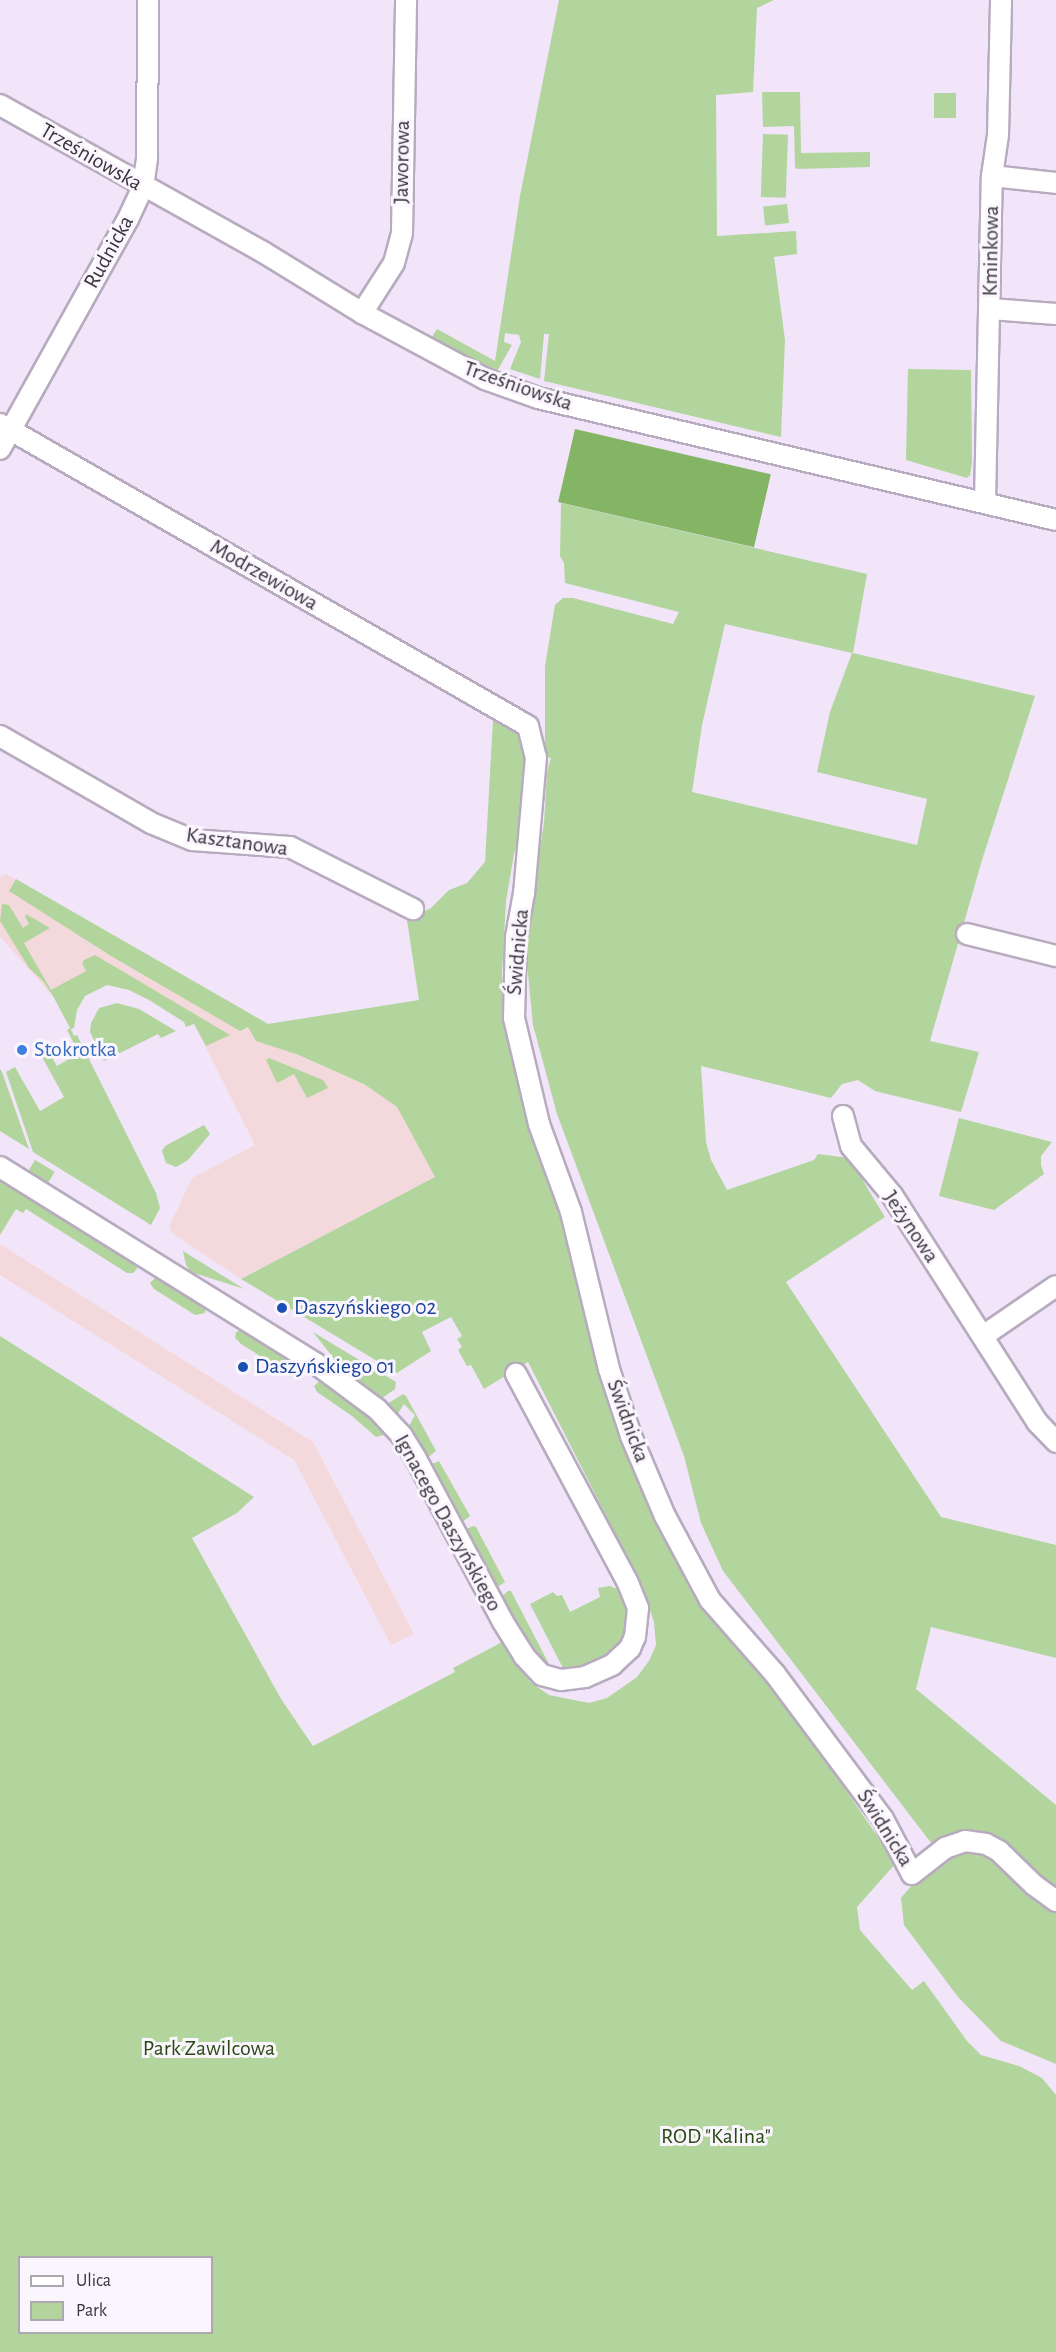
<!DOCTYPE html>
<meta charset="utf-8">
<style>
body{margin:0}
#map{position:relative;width:1056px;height:2352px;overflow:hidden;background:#f2e5fa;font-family:"Alegreya Sans",sans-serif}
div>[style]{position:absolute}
.industrial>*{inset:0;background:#f4d9dc}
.green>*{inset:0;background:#b1d59c;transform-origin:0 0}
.forest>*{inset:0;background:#84b565;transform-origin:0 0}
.roads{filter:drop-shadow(2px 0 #b8abbf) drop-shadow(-2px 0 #b8abbf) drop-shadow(0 2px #b8abbf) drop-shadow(0 -2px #b8abbf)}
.minor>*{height:20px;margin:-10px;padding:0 10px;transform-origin:10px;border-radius:10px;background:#fff}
.dots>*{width:16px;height:16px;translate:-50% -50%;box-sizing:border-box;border:3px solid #fbf6fe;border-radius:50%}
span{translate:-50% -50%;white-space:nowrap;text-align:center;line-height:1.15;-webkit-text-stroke:6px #fbf6fe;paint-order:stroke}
.street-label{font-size:22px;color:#39343c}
.shop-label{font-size:22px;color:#366cbe}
.left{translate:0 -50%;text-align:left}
.transit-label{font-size:22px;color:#164399}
.park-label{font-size:22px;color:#294911}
.legend{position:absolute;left:18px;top:2256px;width:195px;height:78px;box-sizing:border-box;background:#fbf6fe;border:2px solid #ada8b0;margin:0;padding:8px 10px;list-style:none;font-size:18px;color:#39343c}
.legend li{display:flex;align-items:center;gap:12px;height:30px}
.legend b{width:30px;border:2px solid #ada8b0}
</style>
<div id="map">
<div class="industrial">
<div style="clip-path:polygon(6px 874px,268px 1024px,271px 1023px,295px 1054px,364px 1084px,397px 1107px,435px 1177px,241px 1279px,173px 1234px,169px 1227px,192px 1178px,255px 1145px,190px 1016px,107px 968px,53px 996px,0 937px,0 877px)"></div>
<div style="clip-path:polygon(0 1244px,313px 1442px,414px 1634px,391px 1645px,294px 1460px,0 1275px)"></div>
</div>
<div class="green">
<div style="clip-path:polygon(559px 0,774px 0,757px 8px,753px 92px,716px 95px,717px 236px,796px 231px,797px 254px,774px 257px,785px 340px,781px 437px,544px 381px,549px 334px,544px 334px,540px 379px,510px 369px,521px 342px,519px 335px,505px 333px,504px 342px,512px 345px,496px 373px,434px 342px,432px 337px,437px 329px,495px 361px,520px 196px)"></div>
<div style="clip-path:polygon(762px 92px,800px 92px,801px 153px,870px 152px,870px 167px,797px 169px,795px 167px,794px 126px,763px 127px)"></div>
<div style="left:934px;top:93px;width:22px;height:25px"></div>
<div style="left:763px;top:134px;width:25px;height:63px;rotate:2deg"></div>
<div style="left:787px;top:204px;width:19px;height:24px;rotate:84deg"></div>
<div style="clip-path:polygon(908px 369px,971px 370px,972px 463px,970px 475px,967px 478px,906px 460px)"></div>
<div style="clip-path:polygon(evenodd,561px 503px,867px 574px,853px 653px,1035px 696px,982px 860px,930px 1041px,979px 1052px,961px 1112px,875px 1091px,858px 1080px,842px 1084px,831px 1098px,701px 1066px,706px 1142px,711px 1160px,727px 1190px,814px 1160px,818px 1154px,849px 1158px,885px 1217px,786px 1282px,941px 1517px,1056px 1545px,1056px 1658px,931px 1627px,916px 1689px,1056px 1805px,1056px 1894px,1011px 1853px,935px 1848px,723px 1571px,701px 1523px,684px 1456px,557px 1114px,533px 1025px,525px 943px,544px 823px,547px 772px,551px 758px,545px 756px,545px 666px,555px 605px,563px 598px,573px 598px,673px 624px,679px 612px,565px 583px,564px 563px,560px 556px,561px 503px,725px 624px,852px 653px,830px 712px,817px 772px,927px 799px,917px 845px,692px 792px,702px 725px,725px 624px)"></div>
<div style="clip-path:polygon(evenodd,493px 720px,515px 726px,520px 731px,527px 752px,523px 824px,514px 854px,506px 901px,502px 972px,506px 1029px,532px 1121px,569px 1229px,655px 1510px,798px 1714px,820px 1753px,896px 1863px,857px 1907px,860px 1930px,912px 1990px,924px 1981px,967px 2041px,981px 2055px,1019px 2066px,1042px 2078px,1056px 2095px,1056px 2352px,0 2352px,0 1336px,254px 1497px,237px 1513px,192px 1538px,281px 1699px,313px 1746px,455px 1672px,453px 1668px,506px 1640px,530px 1682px,549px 1695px,589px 1703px,607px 1698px,637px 1677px,649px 1661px,656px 1645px,654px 1622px,642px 1586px,528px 1362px,484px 1389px,471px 1365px,467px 1366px,458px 1350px,462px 1347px,457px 1339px,462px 1336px,451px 1317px,422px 1332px,431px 1351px,397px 1373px,241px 1279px,435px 1177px,397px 1107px,364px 1084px,296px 1054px,256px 1041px,248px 1027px,240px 1031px,111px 956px,9px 891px,16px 879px,268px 1024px,419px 1000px,407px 920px,431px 908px,449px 890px,467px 883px,485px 862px,493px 720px,20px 2258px,212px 2258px,212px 2332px,20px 2332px,20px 2258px)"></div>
<div style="clip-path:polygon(2px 904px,9px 905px,23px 928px,29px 924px,25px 917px,26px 914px,50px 928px,24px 943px,51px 990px,86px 971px,82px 963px,84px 960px,95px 955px,230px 1035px,206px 1046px,194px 1024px,186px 1027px,184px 1022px,149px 1000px,129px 990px,107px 985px,85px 996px,77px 1010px,74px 1028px,71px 1029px,74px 1036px,77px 1035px,156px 1193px,160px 1208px,151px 1225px,33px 1152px,6px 1072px,15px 1067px,40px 1111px,64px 1097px,36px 1046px,43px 1042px,57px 1066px,79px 1053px,67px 1030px,70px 1028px,53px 996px,43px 981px,29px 968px,0 921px)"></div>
<div style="clip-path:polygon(117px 1003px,139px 1009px,176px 1031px,161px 1038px,158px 1034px,104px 1061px,90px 1032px,91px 1023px,99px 1008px)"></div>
<div style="clip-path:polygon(269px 1058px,323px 1080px,328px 1088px,307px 1098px,294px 1074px,277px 1083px,266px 1060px)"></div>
<div style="clip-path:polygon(0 1069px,2px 1072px,29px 1149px,0 1131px)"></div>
<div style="clip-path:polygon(959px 1118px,1052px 1142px,1041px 1156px,1041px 1165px,1044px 1174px,994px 1210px,939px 1196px)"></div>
<div style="clip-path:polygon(204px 1125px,210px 1134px,188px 1160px,176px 1167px,166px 1163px,162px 1151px,165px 1146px)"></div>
<div style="left:35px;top:1160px;width:23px;height:14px;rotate:31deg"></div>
<div style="clip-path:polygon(0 1177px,135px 1261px,137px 1269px,133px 1273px,127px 1273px,26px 1209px,23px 1213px,16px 1209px,0 1235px)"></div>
<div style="clip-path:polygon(183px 1251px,244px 1289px,191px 1272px,186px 1265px)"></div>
<div style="clip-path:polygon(157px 1276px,206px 1306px,205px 1313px,195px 1315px,154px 1289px,150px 1283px)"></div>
<div style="clip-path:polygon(246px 1329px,284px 1355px,285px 1362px,276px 1366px,241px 1344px,235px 1338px,236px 1332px)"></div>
<div style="clip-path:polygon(313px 1332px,396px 1382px,395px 1389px,381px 1399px,339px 1365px)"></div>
<div style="clip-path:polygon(323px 1378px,345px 1393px,385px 1429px,384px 1435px,376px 1437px,352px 1416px,317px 1392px,314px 1386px)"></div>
<div style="clip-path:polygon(403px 1394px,406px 1396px,436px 1451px,427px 1458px,408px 1428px,415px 1415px,404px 1404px,397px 1415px,387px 1404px)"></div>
<div style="clip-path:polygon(439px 1461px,470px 1516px,461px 1523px,430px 1465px)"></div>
<div style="clip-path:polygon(473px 1526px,476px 1527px,505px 1582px,496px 1588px,464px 1530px)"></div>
<div style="clip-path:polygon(610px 1586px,620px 1590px,628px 1611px,626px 1630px,621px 1645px,609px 1656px,589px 1667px,564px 1670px,530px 1604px,553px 1592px,557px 1596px,562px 1595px,570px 1612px,600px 1597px,598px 1588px)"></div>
<div style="clip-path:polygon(508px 1591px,511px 1591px,551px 1668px,544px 1665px,525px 1643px,501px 1597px)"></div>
<div style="clip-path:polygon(988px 1850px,1056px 1905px,1056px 2064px,1001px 2041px,958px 1997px,904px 1925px,901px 1898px,917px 1879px,949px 1852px)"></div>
</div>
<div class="forest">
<div style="left:575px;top:429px;width:201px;height:75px;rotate:13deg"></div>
</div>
<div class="roads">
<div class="minor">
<div style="left:0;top:105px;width:301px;rotate:29.2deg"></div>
<div style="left:263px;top:252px;width:116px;rotate:31.6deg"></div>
<div style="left:362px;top:313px;width:140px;rotate:28.2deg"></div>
<div style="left:485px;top:379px;width:56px;rotate:19.7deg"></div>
<div style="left:538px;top:398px;width:532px;rotate:13.25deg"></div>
<div style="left:992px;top:176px;width:64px;rotate:6.2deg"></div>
<div style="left:991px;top:309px;width:65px;rotate:4.4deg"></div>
<div style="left:362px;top:313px;width:59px;rotate:-57.4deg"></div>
<div style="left:394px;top:263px;width:31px;rotate:-75deg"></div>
<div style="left:402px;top:233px;width:233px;rotate:-89deg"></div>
<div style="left:0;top:424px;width:608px;rotate:29.77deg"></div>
<div style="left:528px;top:726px;width:32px;rotate:76deg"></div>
<div style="left:536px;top:757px;width:137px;rotate:95deg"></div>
<div style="left:524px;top:893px;width:45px;rotate:100.3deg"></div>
<div style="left:516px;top:937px;width:81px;rotate:91.4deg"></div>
<div style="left:514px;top:1018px;width:109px;rotate:76.7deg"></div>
<div style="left:539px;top:1124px;width:94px;rotate:70deg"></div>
<div style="left:571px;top:1212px;width:162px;rotate:76.4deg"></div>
<div style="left:609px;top:1369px;width:71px;rotate:71.8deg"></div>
<div style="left:631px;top:1436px;width:87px;rotate:67deg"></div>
<div style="left:665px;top:1516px;width:95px;rotate:61.8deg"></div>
<div style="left:710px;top:1600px;width:98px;rotate:48.7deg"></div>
<div style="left:775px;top:1674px;width:181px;rotate:53.3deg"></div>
<div style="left:883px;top:1819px;width:62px;rotate:62.2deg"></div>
<div style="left:912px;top:1874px;width:42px;rotate:-38.2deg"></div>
<div style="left:945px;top:1848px;width:21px;rotate:-19deg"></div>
<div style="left:965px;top:1841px;width:21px;rotate:8deg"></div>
<div style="left:986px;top:1844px;width:15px;rotate:28deg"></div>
<div style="left:999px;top:1851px;width:49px;rotate:44.2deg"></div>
<div style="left:1034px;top:1885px;width:27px;rotate:36deg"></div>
<div style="left:0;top:449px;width:263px;rotate:-60.9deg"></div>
<div style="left:128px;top:219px;width:35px;rotate:-65deg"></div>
<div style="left:143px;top:187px;width:30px;rotate:-82deg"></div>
<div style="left:147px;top:157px;width:157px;rotate:-89.6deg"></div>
<div style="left:985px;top:502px;width:326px;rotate:-88.8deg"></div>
<div style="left:992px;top:176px;width:41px;rotate:-81.7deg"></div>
<div style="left:998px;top:135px;width:135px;rotate:-88.7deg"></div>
<div style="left:0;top:736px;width:174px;rotate:29.9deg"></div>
<div style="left:151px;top:823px;width:44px;rotate:22.5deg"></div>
<div style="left:192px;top:840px;width:98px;rotate:4.1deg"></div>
<div style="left:290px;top:847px;width:138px;rotate:26.8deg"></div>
<div style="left:967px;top:934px;width:92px;rotate:13.9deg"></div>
<div style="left:843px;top:1116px;width:31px;rotate:75deg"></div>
<div style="left:851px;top:1146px;width:64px;rotate:50.1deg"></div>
<div style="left:892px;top:1195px;width:269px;rotate:57.4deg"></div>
<div style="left:1037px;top:1422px;width:28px;rotate:46deg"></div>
<div style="left:0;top:1167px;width:371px;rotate:31.9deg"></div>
<div style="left:315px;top:1363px;width:77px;rotate:36.6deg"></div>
<div style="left:377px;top:1409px;width:37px;rotate:47deg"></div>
<div style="left:402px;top:1436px;width:25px;rotate:58deg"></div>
<div style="left:415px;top:1457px;width:187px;rotate:61.9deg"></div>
<div style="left:503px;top:1622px;width:40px;rotate:58deg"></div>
<div style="left:524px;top:1656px;width:26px;rotate:47deg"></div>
<div style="left:542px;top:1675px;width:20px;rotate:15deg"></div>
<div style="left:561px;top:1680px;width:24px;rotate:-7deg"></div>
<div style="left:585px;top:1677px;width:30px;rotate:-24deg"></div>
<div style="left:612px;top:1665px;width:25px;rotate:-43deg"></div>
<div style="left:630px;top:1648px;width:12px;rotate:-66deg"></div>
<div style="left:635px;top:1637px;width:29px;rotate:-84deg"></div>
<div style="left:638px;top:1608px;width:29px;rotate:-112deg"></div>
<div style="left:627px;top:1581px;width:235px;rotate:-118.2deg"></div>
<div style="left:983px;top:1336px;width:88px;rotate:-34.4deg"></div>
</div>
</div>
<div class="dots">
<div style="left:22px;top:1050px;background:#3f7fe0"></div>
<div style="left:282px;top:1308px;background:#1a4fb4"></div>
<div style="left:243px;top:1367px;background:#1a4fb4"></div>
</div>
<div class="street-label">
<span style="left:91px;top:157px;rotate:30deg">Trześniowska</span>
<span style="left:402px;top:162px;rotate:-89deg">Jaworowa</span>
<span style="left:991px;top:251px;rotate:-89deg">Kminkowa</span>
<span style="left:109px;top:252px;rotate:-61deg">Rudnicka</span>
<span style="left:518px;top:386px;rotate:19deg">Trześniowska</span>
<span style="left:264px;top:575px;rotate:30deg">Modrzewiowa</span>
<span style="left:237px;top:842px;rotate:8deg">Kasztanowa</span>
<span style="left:518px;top:952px;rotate:-85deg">Świdnicka</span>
<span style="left:911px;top:1227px;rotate:56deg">Jeżynowa</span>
<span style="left:628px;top:1421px;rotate:70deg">Świdnicka</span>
<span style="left:448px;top:1523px;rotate:61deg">Ignacego Daszyńskiego</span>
<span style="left:885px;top:1828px;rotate:58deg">Świdnicka</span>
</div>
<div class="shop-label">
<span class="left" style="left:34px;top:1050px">Stokrotka</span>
</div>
<div class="transit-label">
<span class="left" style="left:294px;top:1308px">Daszyńskiego 02</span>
<span class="left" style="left:255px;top:1367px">Daszyńskiego 01</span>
</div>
<div class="park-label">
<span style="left:209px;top:2049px">Park Zawilcowa</span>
<span style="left:716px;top:2137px">ROD "Kalina"</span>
</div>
<ul class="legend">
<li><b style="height:8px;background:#fff"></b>Ulica</li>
<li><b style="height:16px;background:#b1d59c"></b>Park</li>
</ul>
</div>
